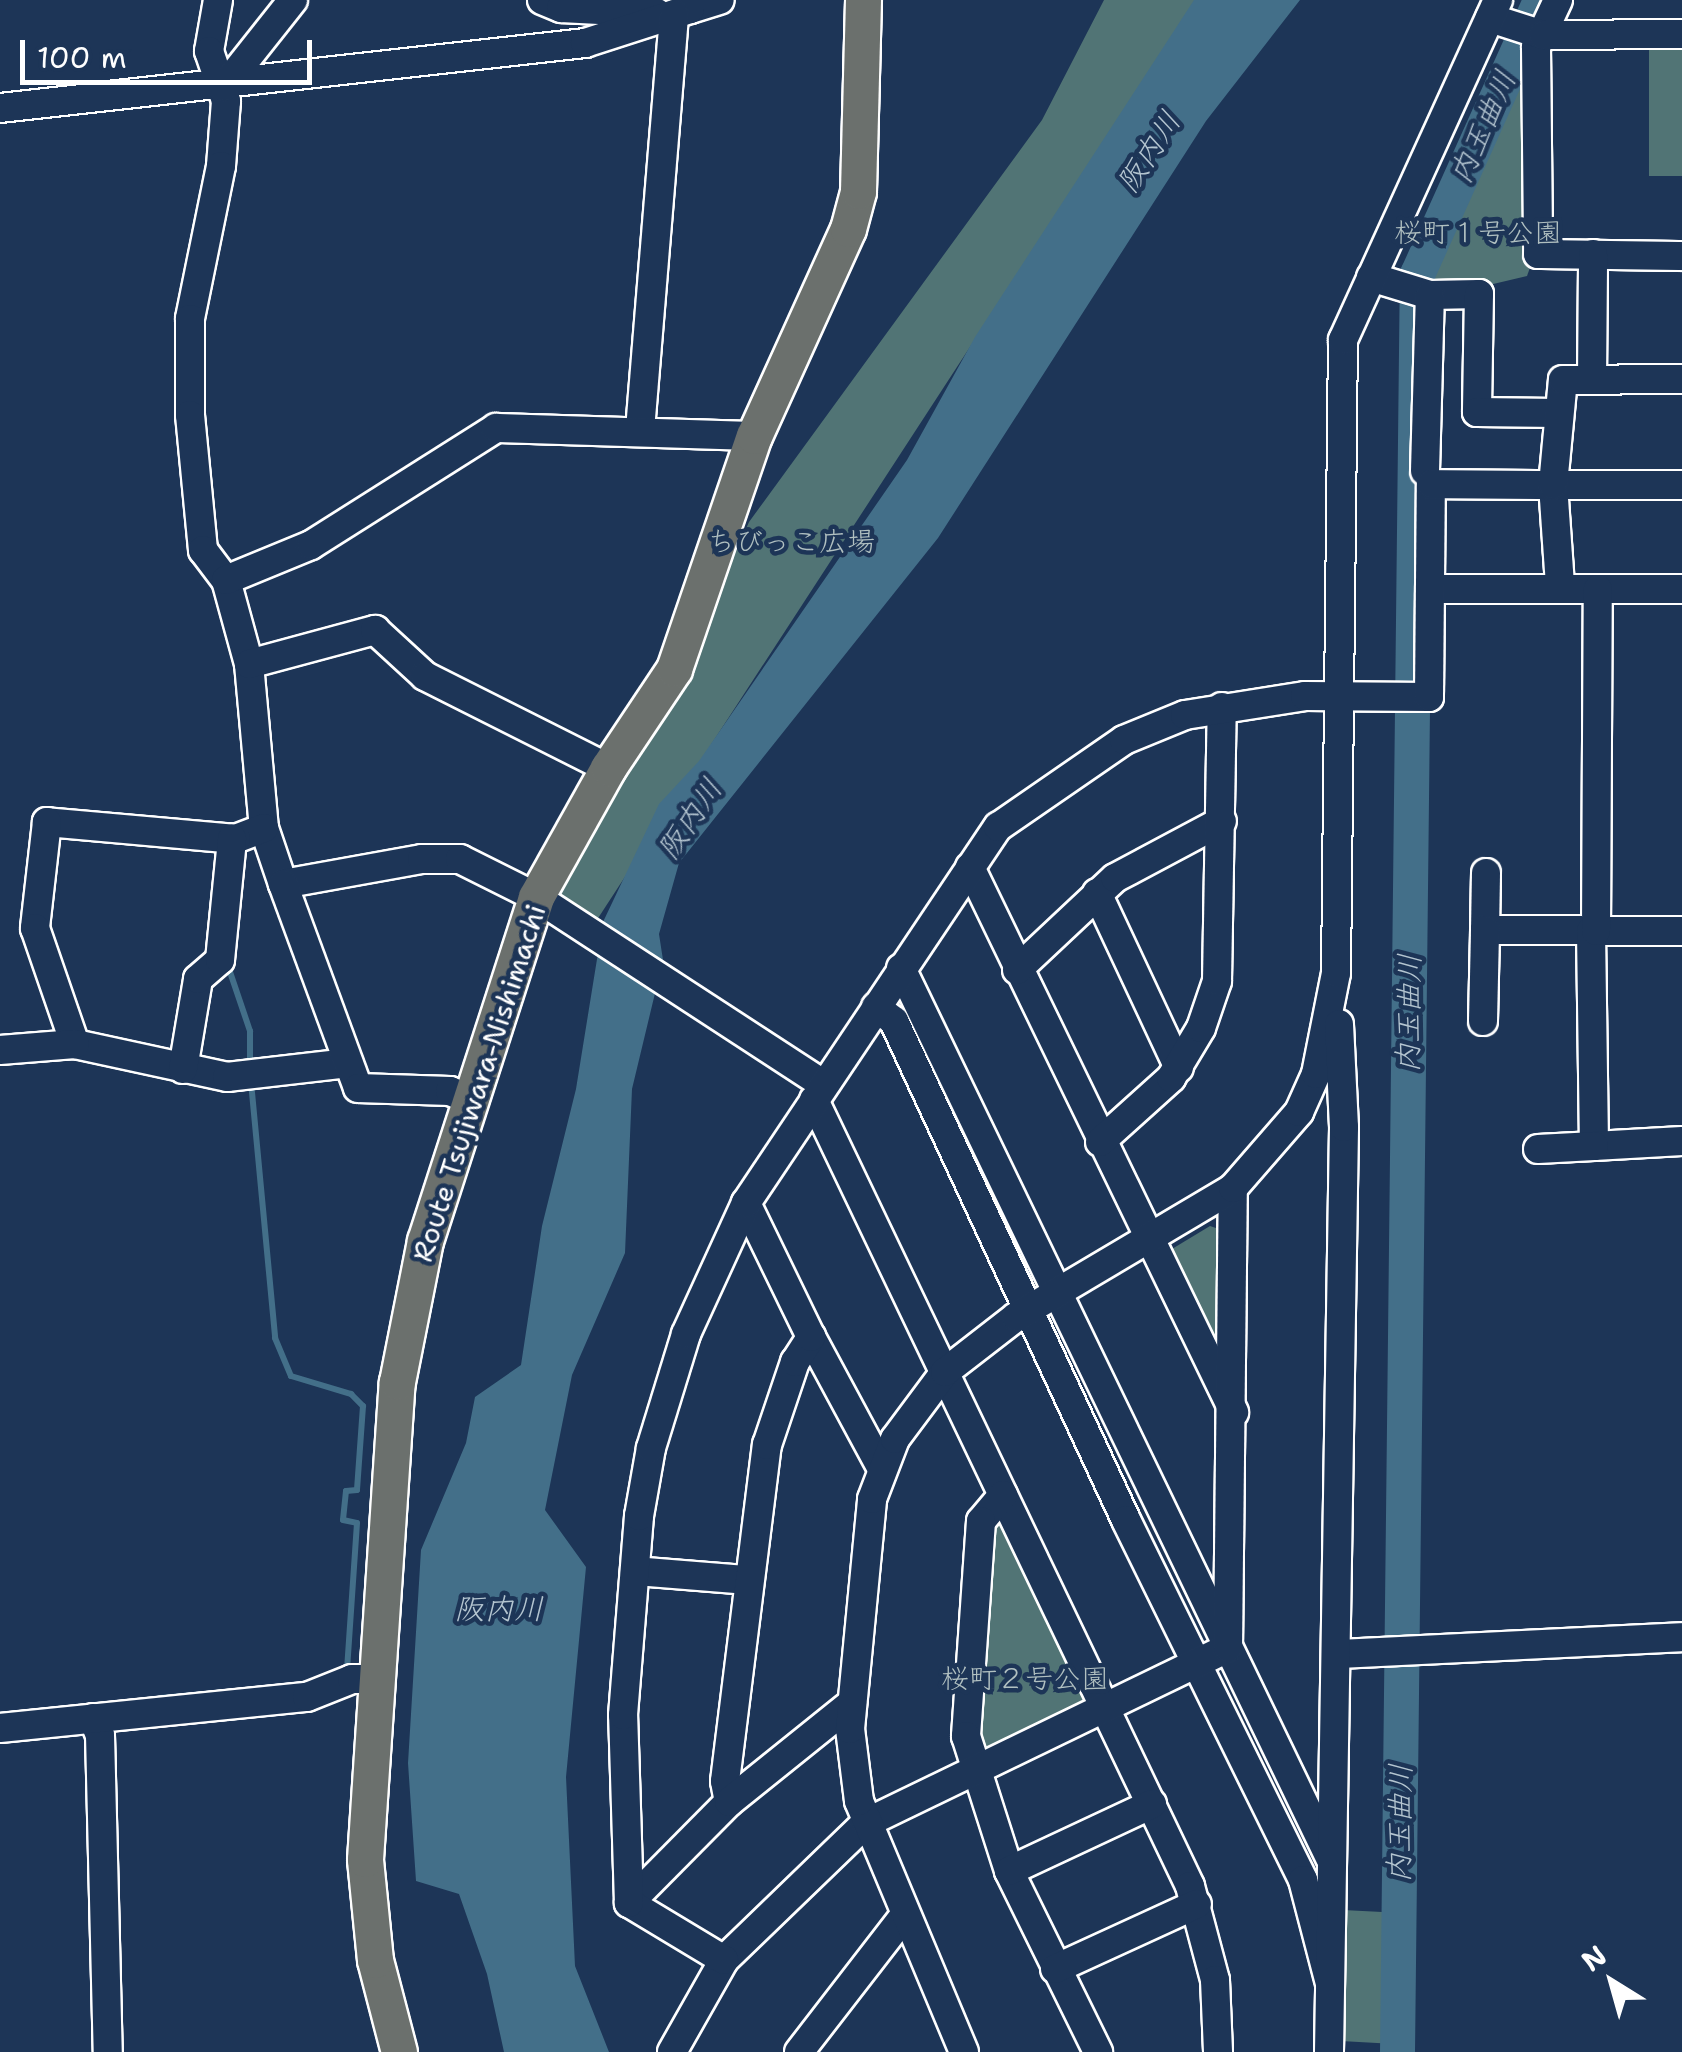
<!DOCTYPE html>
<meta charset="utf-8">
<style>
body{margin:0}
#map{position:relative;width:1682px;height:2052px;overflow:hidden;background:#1d3557;font-family:"Shantell Sans","Klee One",sans-serif}
div>[style]{position:absolute}
.green>*{inset:0;background:#517475;transform-origin:0 0}
.water>*{inset:0;background:#436f89}
.stream>*{height:6px;margin:-3px;padding:0 3px;transform-origin:3px;border-radius:3px;background:#436f89}
.river>*{height:35px;margin:-17.5px;padding:0 17.5px;transform-origin:17.5px;border-radius:17.5px;background:#436f89}
.roads{filter:drop-shadow(2px 0 #fff) drop-shadow(-2px 0 #fff) drop-shadow(0 2px #fff) drop-shadow(0 -2px #fff)}
.minor>*{height:28px;margin:-14px;padding:0 14px;transform-origin:14px;border-radius:14px;background:#1d3557}
.major>*{height:35px;margin:-17.5px;padding:0 17.5px;transform-origin:17.5px;border-radius:17.5px;background:#6b706d}
span{translate:-50% -50%;white-space:nowrap;text-align:center;line-height:1.15;-webkit-text-stroke:9px #1d3557;paint-order:stroke}
.park-label{font-size:28px;color:#b1c0c1}
.street-label{font-size:28px;color:#fff}
.water-label{font-size:30px;color:#b4c5d0;font-style:italic}
.north{position:absolute;left:1562px;top:1932px;width:100px;height:100px;-webkit-text-stroke:8px #1d3557;paint-order:stroke;rotate:323deg;font-size:28px;font-weight:700;line-height:40px;text-align:center;color:#fff}
.north::after{content:'';display:block;margin:auto;width:35px;height:45px;background:#fff;clip-path:polygon(50% 0,100% 100%,50% 72%,0 100%)}
.scale{position:absolute;left:20px;top:40px;width:292px;height:45px;box-sizing:border-box;border:5px solid #fff;border-top:0;padding-left:12px;font-size:30px;line-height:35px;white-space:nowrap;color:#fff;-webkit-text-stroke:8px #1d3557;paint-order:stroke}
</style>
<div id="map">
<div class="green">
<div style="clip-path:polygon(1104px 0,1196px 0,591px 929px,554px 895px,702px 627px,749px 522px,1042px 120px)"></div>
<div style="clip-path:polygon(1511px 41px,1528px 46px,1532px 262px,1527px 276px,1489px 285px,1408px 277px,1403px 268px)"></div>
<div style="left:1649px;top:42px;width:33px;height:134px"></div>
<div style="clip-path:polygon(1210px 1226px,1228px 1232px,1220px 1355px,1169px 1265px,1172px 1249px)"></div>
<div style="clip-path:polygon(1008px 1522px,1088px 1705px,987px 1753px,978px 1749px,990px 1524px)"></div>
<div style="left:1343px;top:1910px;width:59px;height:131px;rotate:3deg"></div>
</div>
<div class="water">
<div style="clip-path:polygon(1194px 0,1300px 0,1206px 121px,938px 538px,679px 863px,659px 934px,663px 960px,632px 1089px,625px 1253px,572px 1375px,545px 1510px,586px 1567px,566px 1777px,575px 1966px,609px 2052px,504px 2052px,487px 1974px,459px 1894px,416px 1881px,408px 1763px,421px 1550px,466px 1443px,475px 1397px,521px 1365px,542px 1226px,576px 1089px,603px 922px,659px 804px,699px 761px,907px 460px,975px 337px)"></div>
</div>
<div class="stream">
<div style="left:190px;top:253px;width:62px;rotate:-78.9deg"></div>
<div style="left:228px;top:966px;width:69px;rotate:71.3deg"></div>
<div style="left:250px;top:1031px;width:38px;rotate:90deg"></div>
<div style="left:251px;top:1082px;width:257px;rotate:84.6deg"></div>
<div style="left:275px;top:1338px;width:41px;rotate:67.2deg"></div>
<div style="left:291px;top:1376px;width:63px;rotate:16.7deg"></div>
<div style="left:351px;top:1394px;width:17px;rotate:45deg"></div>
<div style="left:363px;top:1406px;width:84px;rotate:94.1deg"></div>
<div style="left:357px;top:1490px;width:11px;rotate:175deg"></div>
<div style="left:346px;top:1491px;width:29px;rotate:96deg"></div>
<div style="left:343px;top:1520px;width:14px;rotate:12deg"></div>
<div style="left:357px;top:1523px;width:148px;rotate:93.9deg"></div>
<div style="left:160px;top:1698px;width:112px;rotate:-5.1deg"></div>
</div>
<div class="river">
<div style="left:1397px;top:2052px;width:1778px;rotate:-89.36deg"></div>
<div style="left:1417px;top:274px;width:300px;rotate:-65.8deg"></div>
</div>
<div class="roads">
<div class="minor">
<div style="left:218px;top:0;width:52px;rotate:100deg"></div>
<div style="left:209px;top:51px;width:53px;rotate:71.2deg"></div>
<div style="left:226px;top:101px;width:65px;rotate:94.4deg"></div>
<div style="left:221px;top:166px;width:156px;rotate:101.5deg"></div>
<div style="left:190px;top:319px;width:96px;rotate:90deg"></div>
<div style="left:190px;top:415px;width:136px;rotate:84.5deg"></div>
<div style="left:203px;top:550px;width:38px;rotate:53deg"></div>
<div style="left:226px;top:580px;width:87px;rotate:74.7deg"></div>
<div style="left:249px;top:664px;width:165px;rotate:84.8deg"></div>
<div style="left:264px;top:828px;width:59px;rotate:71.3deg"></div>
<div style="left:283px;top:884px;width:141px;rotate:-10.2deg"></div>
<div style="left:422px;top:859px;width:38px"></div>
<div style="left:460px;top:859px;width:85px;rotate:26.6deg"></div>
<div style="left:536px;top:897px;width:344px;rotate:33.1deg"></div>
<div style="left:542px;top:0;width:21px;rotate:23deg"></div>
<div style="left:561px;top:8px;width:96px;rotate:3deg"></div>
<div style="left:1558px;top:0;width:52px;rotate:115.1deg"></div>
<div style="left:1536px;top:47px;width:207px;rotate:89.4deg"></div>
<div style="left:1538px;top:254px;width:144px;rotate:0.8deg"></div>
<div style="left:690px;top:9px;width:31px;rotate:-17deg"></div>
<div style="left:1490px;top:18px;width:56px;rotate:17.8deg"></div>
<div style="left:1543px;top:35px;width:139px;rotate:-0.4deg"></div>
<div style="left:224px;top:87px;width:111px;rotate:-51.6deg"></div>
<div style="left:0;top:108px;width:589px;rotate:-6.34deg"></div>
<div style="left:585px;top:43px;width:110px;rotate:-17.9deg"></div>
<div style="left:690px;top:9px;width:9px;rotate:-90deg"></div>
<div style="left:1371px;top:277px;width:62px;rotate:17deg"></div>
<div style="left:1430px;top:295px;width:49px;rotate:-1.2deg"></div>
<div style="left:1479px;top:294px;width:118px;rotate:91deg"></div>
<div style="left:1477px;top:412px;width:80px;rotate:0.7deg"></div>
<div style="left:1592px;top:380px;width:126px;rotate:-89.5deg"></div>
<div style="left:640px;top:430px;width:417px;rotate:-85.3deg"></div>
<div style="left:1425px;top:471px;width:176px;rotate:-88.4deg"></div>
<div style="left:226px;top:580px;width:92px;rotate:-22.4deg"></div>
<div style="left:311px;top:545px;width:219px;rotate:-32.3deg"></div>
<div style="left:496px;top:428px;width:258px;rotate:1.8deg"></div>
<div style="left:1560px;top:585px;width:100px;rotate:-94deg"></div>
<div style="left:1553px;top:485px;width:129px"></div>
<div style="left:1430px;top:589px;width:252px"></div>
<div style="left:249px;top:664px;width:131px;rotate:-15.1deg"></div>
<div style="left:375px;top:630px;width:68px;rotate:42.6deg"></div>
<div style="left:425px;top:676px;width:205px;rotate:26.7deg"></div>
<div style="left:264px;top:828px;width:30px;rotate:159deg"></div>
<div style="left:236px;top:839px;width:190px;rotate:-174.9deg"></div>
<div style="left:47px;top:822px;width:107px;rotate:96.5deg"></div>
<div style="left:35px;top:928px;width:123px;rotate:71deg"></div>
<div style="left:75px;top:1044px;width:156px;rotate:12.2deg"></div>
<div style="left:227px;top:1077px;width:122px;rotate:-6.6deg"></div>
<div style="left:970px;top:867px;width:606px;rotate:64.15deg"></div>
<div style="left:1486px;top:873px;width:57px;rotate:91deg"></div>
<div style="left:1485px;top:930px;width:197px;rotate:0.3deg"></div>
<div style="left:283px;top:884px;width:217px;rotate:69.8deg"></div>
<div style="left:358px;top:1088px;width:92px;rotate:1.9deg"></div>
<div style="left:450px;top:1091px;width:21px;rotate:23deg"></div>
<div style="left:1097px;top:893px;width:193px;rotate:64.9deg"></div>
<div style="left:1591px;top:931px;width:215px;rotate:89.2deg"></div>
<div style="left:1594px;top:1146px;width:88px;rotate:-3.3deg"></div>
<div style="left:1596px;top:931px;width:342px;rotate:-89.7deg"></div>
<div style="left:901px;top:968px;width:988px;rotate:64.26deg"></div>
<div style="left:1017px;top:970px;width:134px;rotate:-43.2deg"></div>
<div style="left:1115px;top:878px;width:121px;rotate:-28deg"></div>
<div style="left:876px;top:1007px;width:23px;rotate:38deg"></div>
<div style="left:894px;top:1021px;width:550px;rotate:65.06deg"></div>
<div style="left:1126px;top:1520px;width:401px;rotate:63.8deg"></div>
<div style="left:1303px;top:1880px;width:107px;rotate:75.4deg"></div>
<div style="left:1483px;top:1021px;width:91px;rotate:-88.7deg"></div>
<div style="left:0;top:1050px;width:75px;rotate:-4.6deg"></div>
<div style="left:183px;top:1069px;width:91px;rotate:-80.5deg"></div>
<div style="left:198px;top:979px;width:29px;rotate:-41deg"></div>
<div style="left:220px;top:960px;width:122px;rotate:-84.3deg"></div>
<div style="left:814px;top:1100px;width:871px;rotate:64.43deg"></div>
<div style="left:1190px;top:1886px;width:97px;rotate:75.1deg"></div>
<div style="left:1215px;top:1980px;width:72px;rotate:87.6deg"></div>
<div style="left:1100px;top:1142px;width:96px;rotate:-42deg"></div>
<div style="left:1171px;top:1078px;width:58px;rotate:-59deg"></div>
<div style="left:1201px;top:1028px;width:50px;rotate:-71.2deg"></div>
<div style="left:1217px;top:981px;width:274px;rotate:-89deg"></div>
<div style="left:1538px;top:1149px;width:56px;rotate:-3.1deg"></div>
<div style="left:811px;top:1337px;width:148px;rotate:61.7deg"></div>
<div style="left:1003px;top:1495px;width:34px;rotate:130deg"></div>
<div style="left:981px;top:1521px;width:216px;rotate:94deg"></div>
<div style="left:966px;top:1736px;width:142px;rotate:72.3deg"></div>
<div style="left:1009px;top:1871px;width:202px;rotate:63.8deg"></div>
<div style="left:635px;top:1571px;width:112px;rotate:4.6deg"></div>
<div style="left:1338px;top:1654px;width:344px;rotate:-2.8deg"></div>
<div style="left:93px;top:1718px;width:18px;rotate:68deg"></div>
<div style="left:100px;top:1735px;width:317px;rotate:88.6deg"></div>
<div style="left:0;top:1728px;width:309px;rotate:-5.8deg"></div>
<div style="left:307px;top:1697px;width:48px;rotate:-21.8deg"></div>
<div style="left:352px;top:1679px;width:25px"></div>
<div style="left:729px;top:1802px;width:21px;rotate:-101deg"></div>
<div style="left:725px;top:1781px;width:339px;rotate:-82.9deg"></div>
<div style="left:767px;top:1445px;width:88px;rotate:-71.4deg"></div>
<div style="left:795px;top:1362px;width:30px;rotate:-57deg"></div>
<div style="left:811px;top:1337px;width:149px;rotate:-115.9deg"></div>
<div style="left:1009px;top:1871px;width:158px;rotate:-25.1deg"></div>
<div style="left:629px;top:1903px;width:142px;rotate:-45.3deg"></div>
<div style="left:729px;top:1802px;width:158px;rotate:-38.8deg"></div>
<div style="left:724px;top:1960px;width:197px;rotate:-44deg"></div>
<div style="left:866px;top:1823px;width:402px;rotate:-25.8deg"></div>
<div style="left:1228px;top:1648px;width:460px;rotate:-89.4deg"></div>
<div style="left:1055px;top:1969px;width:156px;rotate:-24.6deg"></div>
<div style="left:672px;top:2052px;width:106px;rotate:-60.5deg"></div>
<div style="left:724px;top:1960px;width:111px;rotate:-149deg"></div>
<div style="left:629px;top:1903px;width:188px;rotate:-91.8deg"></div>
<div style="left:623px;top:1715px;width:200px;rotate:-85.4deg"></div>
<div style="left:639px;top:1516px;width:69px;rotate:-80deg"></div>
<div style="left:651px;top:1448px;width:119px;rotate:-72.9deg"></div>
<div style="left:686px;top:1334px;width:144px;rotate:-65.4deg"></div>
<div style="left:746px;top:1203px;width:453px;rotate:-56.2deg"></div>
<div style="left:998px;top:827px;width:153px;rotate:-34.6deg"></div>
<div style="left:1124px;top:740px;width:66px;rotate:-22.3deg"></div>
<div style="left:1185px;top:715px;width:121px;rotate:-9deg"></div>
<div style="left:1305px;top:696px;width:124px;rotate:0.5deg"></div>
<div style="left:1429px;top:697px;width:213px;rotate:-89.5deg"></div>
<div style="left:1431px;top:484px;width:122px;rotate:0.5deg"></div>
<div style="left:1553px;top:485px;width:105px;rotate:-84.6deg"></div>
<div style="left:1563px;top:380px;width:119px;rotate:-0.5deg"></div>
<div style="left:799px;top:2052px;width:173px;rotate:-52.3deg"></div>
<div style="left:964px;top:2052px;width:272px;rotate:-112.7deg"></div>
<div style="left:859px;top:1801px;width:73px;rotate:-97.1deg"></div>
<div style="left:850px;top:1729px;width:231px;rotate:-84.5deg"></div>
<div style="left:872px;top:1499px;width:64px;rotate:-69deg"></div>
<div style="left:895px;top:1439px;width:84px;rotate:-53.3deg"></div>
<div style="left:945px;top:1372px;width:90px;rotate:-37.8deg"></div>
<div style="left:1016px;top:1317px;width:252px;rotate:-30.7deg"></div>
<div style="left:1233px;top:1188px;width:101px;rotate:-49deg"></div>
<div style="left:1299px;top:1112px;width:42px;rotate:-65.9deg"></div>
<div style="left:1316px;top:1074px;width:103px;rotate:-78.8deg"></div>
<div style="left:1336px;top:973px;width:633px;rotate:-89.37deg"></div>
<div style="left:1343px;top:340px;width:374px;rotate:-65.5deg"></div>
<div style="left:1329px;top:2052px;width:925px;rotate:-89.07deg"></div>
<div style="left:1344px;top:1127px;width:103px;rotate:-92.8deg"></div>
</div>
<div class="major">
<div style="left:399px;top:2052px;width:95px;rotate:-104.6deg"></div>
<div style="left:375px;top:1960px;width:101px;rotate:-95.7deg"></div>
<div style="left:365px;top:1859px;width:478px;rotate:-86.2deg"></div>
<div style="left:397px;top:1382px;width:144px;rotate:-78.8deg"></div>
<div style="left:425px;top:1241px;width:361px;rotate:-72.1deg"></div>
<div style="left:536px;top:897px;width:148px;rotate:-60.8deg"></div>
<div style="left:608px;top:768px;width:119px;rotate:-56.3deg"></div>
<div style="left:674px;top:669px;width:246px;rotate:-71.1deg"></div>
<div style="left:754px;top:436px;width:227px;rotate:-65.6deg"></div>
<div style="left:848px;top:229px;width:39px;rotate:-75deg"></div>
<div style="left:858px;top:191px;width:191px;rotate:-88.5deg"></div>
</div>
</div>
<div class="park-label">
<span style="left:1478px;top:232px">桜町１号公園</span>
<span style="left:791px;top:541px">ちびっこ広場</span>
<span style="left:1025px;top:1678px">桜町２号公園</span>
</div>
<div class="street-label">
<span style="left:479px;top:1083px;rotate:-72deg">Route Tsujiwara-Nishimachi</span>
</div>
<div class="water-label">
<span style="left:1483px;top:127px;rotate:-66deg">内玉曲川</span>
<span style="left:1149px;top:152px;rotate:-57deg">阪内川</span>
<span style="left:690px;top:819px;rotate:-56deg">阪内川</span>
<span style="left:1409px;top:1013px;rotate:-89deg">内玉曲川</span>
<span style="left:499px;top:1609px">阪内川</span>
<span style="left:1400px;top:1823px;rotate:-89deg">内玉曲川</span>
</div>
<div class="north">N</div>
<div class="scale">100 m</div>
</div>
